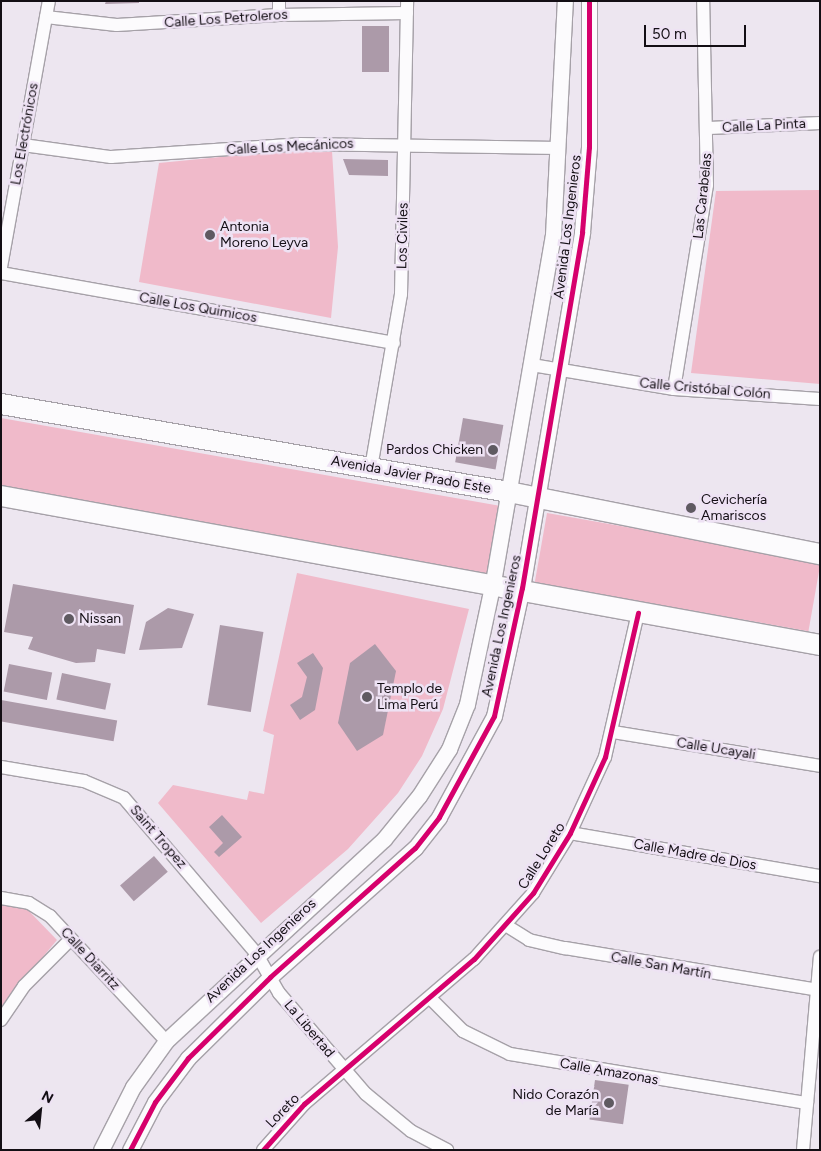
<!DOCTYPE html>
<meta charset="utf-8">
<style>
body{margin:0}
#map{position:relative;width:821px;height:1151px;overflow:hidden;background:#ede6f0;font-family:Figtree,sans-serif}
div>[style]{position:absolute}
.green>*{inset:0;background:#f0baca;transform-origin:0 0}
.building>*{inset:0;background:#ac9aa9;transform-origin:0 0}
.roads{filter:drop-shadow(1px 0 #a6a1a8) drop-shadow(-1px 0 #a6a1a8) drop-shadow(0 1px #a6a1a8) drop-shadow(0 -1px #a6a1a8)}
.minor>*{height:12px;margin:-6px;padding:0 6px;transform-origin:6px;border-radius:6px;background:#fcfbfd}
.tertiary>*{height:15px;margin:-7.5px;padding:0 7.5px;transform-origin:7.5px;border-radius:7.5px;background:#fcfbfd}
.primary>*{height:20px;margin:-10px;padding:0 10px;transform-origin:10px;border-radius:10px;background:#fcfbfd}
.cycleway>*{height:5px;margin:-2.5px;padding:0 2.5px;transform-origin:2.5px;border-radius:2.5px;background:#d6006c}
.dots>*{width:14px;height:14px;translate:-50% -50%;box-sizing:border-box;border:2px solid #eee2f4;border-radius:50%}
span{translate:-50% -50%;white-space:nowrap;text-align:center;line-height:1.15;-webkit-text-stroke:5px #eee2f4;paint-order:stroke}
.street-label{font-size:14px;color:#130e14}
.poi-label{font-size:14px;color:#130e14}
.left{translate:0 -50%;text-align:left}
.right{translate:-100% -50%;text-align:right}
.frame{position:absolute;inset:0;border:2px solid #130e14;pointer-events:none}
.north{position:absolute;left:15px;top:1086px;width:50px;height:50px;-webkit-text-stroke:4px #eee2f4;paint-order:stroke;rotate:28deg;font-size:14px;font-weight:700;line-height:20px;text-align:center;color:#130e14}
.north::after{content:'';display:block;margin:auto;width:18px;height:22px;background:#130e14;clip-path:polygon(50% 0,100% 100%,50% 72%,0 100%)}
.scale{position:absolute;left:644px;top:25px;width:102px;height:22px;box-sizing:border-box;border:2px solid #130e14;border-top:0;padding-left:6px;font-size:15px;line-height:18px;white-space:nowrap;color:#130e14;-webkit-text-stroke:4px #eee2f4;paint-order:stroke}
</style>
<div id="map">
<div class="green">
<div style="clip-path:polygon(332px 151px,338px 247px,331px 318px,139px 282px,159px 163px,272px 152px)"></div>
<div style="clip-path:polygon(820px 190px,820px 384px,691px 373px,716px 191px)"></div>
<div style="left:1px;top:418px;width:506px;height:69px;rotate:10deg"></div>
<div style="left:547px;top:513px;width:278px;height:71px;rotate:10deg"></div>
<div style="clip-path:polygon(297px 573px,469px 609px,443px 709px,422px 756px,398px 793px,348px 849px,261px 923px,158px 803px,173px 785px,247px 800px,249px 791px,264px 794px,274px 735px,263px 731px)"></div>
<div style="clip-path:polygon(1px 903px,24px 906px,57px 940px,1px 1007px)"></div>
</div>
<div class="building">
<div style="clip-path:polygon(106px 1px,139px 1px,139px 3px,105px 4px)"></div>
<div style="left:362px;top:26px;width:27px;height:46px"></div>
<div style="clip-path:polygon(343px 159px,388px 160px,388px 176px,349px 175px)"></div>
<div style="left:463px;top:418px;width:41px;height:45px;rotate:10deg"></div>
<div style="clip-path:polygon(13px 584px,134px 605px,125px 654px,97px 649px,95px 662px,76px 663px,28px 649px,33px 637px,4px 632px)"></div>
<div style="clip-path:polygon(168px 608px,194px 614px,182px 648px,139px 650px,146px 622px)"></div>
<div style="left:220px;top:625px;width:44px;height:81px;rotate:9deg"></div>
<div style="clip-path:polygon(375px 644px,396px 671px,383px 735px,357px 751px,338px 723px,350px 663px)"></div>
<div style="clip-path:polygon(313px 653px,323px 668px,315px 710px,300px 720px,290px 705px,302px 697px,307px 677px,297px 663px)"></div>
<div style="left:9px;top:664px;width:44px;height:28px;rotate:11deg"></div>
<div style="left:62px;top:673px;width:50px;height:27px;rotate:12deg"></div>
<div style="left:1px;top:700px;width:118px;height:21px;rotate:10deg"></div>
<div style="clip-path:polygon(222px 815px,242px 837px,219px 857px,214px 852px,223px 843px,209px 827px)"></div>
<div style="left:154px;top:856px;width:21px;height:45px;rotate:49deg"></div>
<div style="left:595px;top:1080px;width:34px;height:40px;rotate:8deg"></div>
</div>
<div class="roads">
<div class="minor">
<div style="left:279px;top:1px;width:14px;rotate:90deg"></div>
<div style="left:46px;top:17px;width:71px;rotate:6.4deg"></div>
<div style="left:117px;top:25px;width:162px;rotate:-3.5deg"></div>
<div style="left:279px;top:15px;width:128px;rotate:-0.9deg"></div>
<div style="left:709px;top:128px;width:111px;rotate:-2.6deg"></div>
<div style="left:23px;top:145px;width:89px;rotate:7.8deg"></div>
<div style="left:111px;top:157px;width:189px;rotate:-3.9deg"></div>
<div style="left:300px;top:144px;width:259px;rotate:0.9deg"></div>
<div style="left:1px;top:267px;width:270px;rotate:-79.8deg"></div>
<div style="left:1px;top:273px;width:399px;rotate:10.1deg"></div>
<div style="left:532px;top:365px;width:144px;rotate:9.6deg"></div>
<div style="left:674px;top:389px;width:146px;rotate:3.9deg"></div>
<div style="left:674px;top:389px;width:207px;rotate:-80.8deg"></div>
<div style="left:707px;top:185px;width:184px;rotate:-91.2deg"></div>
<div style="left:371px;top:468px;width:177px;rotate:-80.2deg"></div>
<div style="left:401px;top:294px;width:293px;rotate:-88.8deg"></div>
<div style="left:613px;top:732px;width:210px;rotate:9.3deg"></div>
<div style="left:1px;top:767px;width:84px;rotate:9.6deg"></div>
<div style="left:84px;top:781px;width:43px;rotate:23deg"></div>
<div style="left:124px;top:798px;width:204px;rotate:49.6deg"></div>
<div style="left:256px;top:953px;width:46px;rotate:60.1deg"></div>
<div style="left:279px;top:993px;width:133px;rotate:49.3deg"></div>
<div style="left:366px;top:1094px;width:58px;rotate:39.4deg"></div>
<div style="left:411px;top:1131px;width:41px;rotate:27.8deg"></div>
<div style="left:570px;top:833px;width:254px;rotate:9.8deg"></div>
<div style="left:1px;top:898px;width:28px;rotate:10deg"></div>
<div style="left:29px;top:903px;width:25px;rotate:32deg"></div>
<div style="left:50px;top:916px;width:171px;rotate:47.1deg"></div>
<div style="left:507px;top:926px;width:26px;rotate:32deg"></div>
<div style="left:529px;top:940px;width:37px;rotate:13deg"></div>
<div style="left:565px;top:948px;width:258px;rotate:9.4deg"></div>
<div style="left:430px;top:998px;width:47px;rotate:45deg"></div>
<div style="left:463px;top:1031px;width:52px;rotate:26.1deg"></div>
<div style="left:510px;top:1054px;width:301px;rotate:9.4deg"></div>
<div style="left:1px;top:1020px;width:41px;rotate:-55.9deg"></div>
<div style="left:24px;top:986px;width:66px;rotate:-45deg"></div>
<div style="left:263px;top:1150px;width:62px;rotate:-48.3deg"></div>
<div style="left:304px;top:1104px;width:223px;rotate:-40.5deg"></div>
<div style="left:474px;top:959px;width:89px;rotate:-48.2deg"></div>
<div style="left:533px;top:893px;width:70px;rotate:-58.3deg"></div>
<div style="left:570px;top:833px;width:84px;rotate:-65.3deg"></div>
<div style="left:605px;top:757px;width:148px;rotate:-77.1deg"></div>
<div style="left:803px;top:1150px;width:194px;rotate:-85deg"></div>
</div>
<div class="tertiary">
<div style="left:101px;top:1150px;width:71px;rotate:-63.1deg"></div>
<div style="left:133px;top:1087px;width:57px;rotate:-54.3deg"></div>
<div style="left:166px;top:1041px;width:297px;rotate:-42.8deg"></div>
<div style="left:384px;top:839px;width:55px;rotate:-50.9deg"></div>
<div style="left:419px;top:796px;width:56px;rotate:-57.4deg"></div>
<div style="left:449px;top:749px;width:48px;rotate:-68.2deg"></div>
<div style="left:467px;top:704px;width:125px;rotate:-78deg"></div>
<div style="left:493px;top:582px;width:352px;rotate:-80.2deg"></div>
<div style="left:553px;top:235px;width:234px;rotate:-87.1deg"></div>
<div style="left:130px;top:1150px;width:54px;rotate:-62.5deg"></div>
<div style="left:155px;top:1102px;width:55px;rotate:-53.1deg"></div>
<div style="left:188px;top:1058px;width:115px;rotate:-44.6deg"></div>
<div style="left:270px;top:977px;width:194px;rotate:-41.7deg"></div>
<div style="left:415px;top:848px;width:39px;rotate:-52deg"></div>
<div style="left:439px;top:817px;width:115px;rotate:-61.4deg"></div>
<div style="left:494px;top:716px;width:131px;rotate:-77.7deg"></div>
<div style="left:522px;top:588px;width:361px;rotate:-80.4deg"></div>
<div style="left:582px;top:232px;width:85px;rotate:-85.3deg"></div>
<div style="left:589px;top:147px;width:146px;rotate:-90deg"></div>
</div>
<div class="primary">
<div style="left:1px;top:404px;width:516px;rotate:9.83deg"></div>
<div style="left:509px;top:492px;width:317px;rotate:11.3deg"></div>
<div style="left:1px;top:496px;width:832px;rotate:10.31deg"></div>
</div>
</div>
<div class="cycleway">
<div style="left:130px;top:1150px;width:54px;rotate:-62.5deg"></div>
<div style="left:155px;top:1102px;width:55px;rotate:-53.1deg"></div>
<div style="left:188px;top:1058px;width:115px;rotate:-44.6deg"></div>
<div style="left:270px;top:977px;width:194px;rotate:-41.7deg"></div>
<div style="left:415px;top:848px;width:39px;rotate:-52deg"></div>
<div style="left:439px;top:817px;width:115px;rotate:-61.4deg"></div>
<div style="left:494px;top:716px;width:131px;rotate:-77.7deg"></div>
<div style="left:522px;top:588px;width:361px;rotate:-80.4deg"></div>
<div style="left:582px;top:232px;width:85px;rotate:-85.3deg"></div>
<div style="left:589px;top:147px;width:146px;rotate:-90deg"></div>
<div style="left:263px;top:1150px;width:62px;rotate:-48.3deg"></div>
<div style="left:304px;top:1104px;width:223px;rotate:-40.5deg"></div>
<div style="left:474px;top:959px;width:89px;rotate:-48.2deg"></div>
<div style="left:533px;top:893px;width:70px;rotate:-58.3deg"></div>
<div style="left:570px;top:833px;width:84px;rotate:-65.3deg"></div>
<div style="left:605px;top:757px;width:148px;rotate:-77.1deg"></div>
</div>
<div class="dots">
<div style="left:210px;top:235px;background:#5f5a61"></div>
<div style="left:493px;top:450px;background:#5f5a61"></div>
<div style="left:691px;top:508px;background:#5f5a61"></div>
<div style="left:69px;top:619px;background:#5f5a61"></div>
<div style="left:367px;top:697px;background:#5f5a61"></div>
<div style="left:609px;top:1103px;background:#5f5a61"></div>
</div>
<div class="street-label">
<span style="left:226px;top:19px;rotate:-4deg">Calle Los Petroleros</span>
<span style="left:764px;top:126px;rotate:-3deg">Calle La Pinta</span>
<span style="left:25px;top:134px;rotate:-80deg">Los Electrónicos</span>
<span style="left:290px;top:147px;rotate:-3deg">Calle Los Mecánicos</span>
<span style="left:703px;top:196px;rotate:-84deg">Las Carabelas</span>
<span style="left:568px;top:227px;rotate:-83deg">Avenida Los Ingenieros</span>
<span style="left:403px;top:236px;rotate:-89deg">Los Civiles</span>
<span style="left:198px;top:308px;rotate:10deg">Calle Los Quimicos</span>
<span style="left:705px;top:389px;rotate:5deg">Calle Cristóbal Colón</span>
<span style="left:411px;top:475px;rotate:10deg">Avenida Javier Prado Este</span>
<span style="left:502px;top:626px;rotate:-78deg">Avenida Los Ingenieros</span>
<span style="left:716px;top:749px;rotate:9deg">Calle Ucayali</span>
<span style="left:158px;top:837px;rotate:49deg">Saint Tropez</span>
<span style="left:695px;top:855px;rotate:10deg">Calle Madre de Dios</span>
<span style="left:542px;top:856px;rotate:-58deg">Calle Loreto</span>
<span style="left:261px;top:951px;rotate:-43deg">Avenida Los Ingenieros</span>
<span style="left:90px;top:959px;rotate:47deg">Calle Diarritz</span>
<span style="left:661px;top:966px;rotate:10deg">Calle San Martín</span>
<span style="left:309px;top:1029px;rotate:50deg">La Libertad</span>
<span style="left:609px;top:1072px;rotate:10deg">Calle Amazonas</span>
<span style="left:283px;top:1111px;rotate:-46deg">Loreto</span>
</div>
<div class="poi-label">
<span class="left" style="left:220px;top:235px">Antonia<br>Moreno Leyva</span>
<span class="right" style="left:483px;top:450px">Pardos Chicken</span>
<span class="left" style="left:701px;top:508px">Cevichería<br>Amariscos</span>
<span class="left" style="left:79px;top:619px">Nissan</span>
<span class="left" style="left:377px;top:697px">Templo de<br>Lima Perú</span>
<span class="right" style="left:599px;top:1103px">Nido Corazón<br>de María</span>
</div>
<div class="frame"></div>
<div class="north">N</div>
<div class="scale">50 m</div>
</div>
